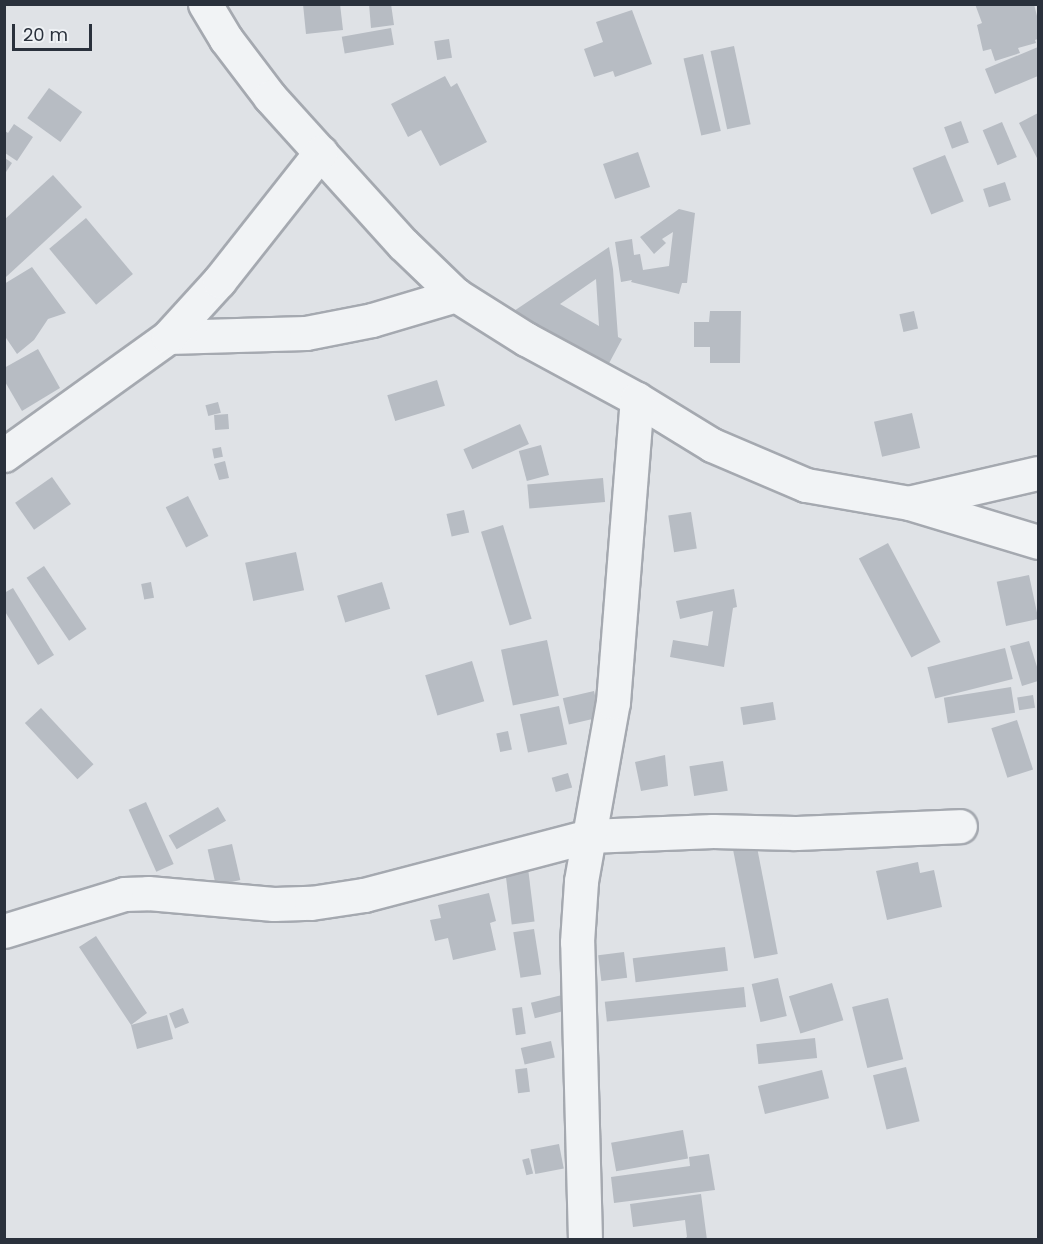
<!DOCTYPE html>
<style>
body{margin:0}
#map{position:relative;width:1043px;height:1244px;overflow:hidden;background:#dfe2e6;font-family:Poppins,sans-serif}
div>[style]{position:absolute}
.building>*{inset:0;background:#b7bcc3;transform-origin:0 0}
.roads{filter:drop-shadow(2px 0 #a5a9b0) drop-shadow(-2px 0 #a5a9b0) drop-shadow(0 2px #a5a9b0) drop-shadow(0 -2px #a5a9b0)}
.minor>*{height:33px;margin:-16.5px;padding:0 16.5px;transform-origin:16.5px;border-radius:16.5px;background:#f1f3f5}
span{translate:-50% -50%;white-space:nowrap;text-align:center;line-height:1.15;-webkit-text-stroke:6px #eef1f4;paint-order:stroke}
.frame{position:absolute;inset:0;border:6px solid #2a313c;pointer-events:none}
.scale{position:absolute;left:12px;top:24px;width:80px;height:27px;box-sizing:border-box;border:3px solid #2a313c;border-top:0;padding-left:8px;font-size:18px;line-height:21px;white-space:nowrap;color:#2a313c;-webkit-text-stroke:4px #eef1f4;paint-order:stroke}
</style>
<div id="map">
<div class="building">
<div style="clip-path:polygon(303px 4px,340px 4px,343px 30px,306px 34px)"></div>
<div style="clip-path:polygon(369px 4px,391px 4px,394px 25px,371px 28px)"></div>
<div style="clip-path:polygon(975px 4px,1034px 4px,1038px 20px,1038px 39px,1035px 40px,1036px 43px,1018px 48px,1020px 53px,995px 61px,991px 49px,983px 51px,977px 25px,982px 23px)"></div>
<div style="clip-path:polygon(632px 10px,652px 64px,615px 77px,613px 71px,594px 77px,584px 49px,603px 42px,596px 22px)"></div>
<div style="left:391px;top:28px;width:17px;height:50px;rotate:80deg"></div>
<div style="left:449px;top:39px;width:19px;height:15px;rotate:81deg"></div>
<div style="left:734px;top:46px;width:80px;height:24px;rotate:78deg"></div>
<div style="clip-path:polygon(1038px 47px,1038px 76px,995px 94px,985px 69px)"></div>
<div style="left:703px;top:54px;width:79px;height:20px;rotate:77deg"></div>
<div style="clip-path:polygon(445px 76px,451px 87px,457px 83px,487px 142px,440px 166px,421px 130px,408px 137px,391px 104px)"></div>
<div style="left:49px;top:88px;width:41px;height:37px;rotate:36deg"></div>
<div style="clip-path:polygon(1038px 113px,1038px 160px,1019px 123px)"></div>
<div style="left:961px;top:121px;width:23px;height:18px;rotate:70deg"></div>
<div style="left:1002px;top:122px;width:38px;height:21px;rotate:67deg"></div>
<div style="clip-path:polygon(14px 124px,33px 137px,17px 161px,5px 153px,5px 131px,8px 133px)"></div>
<div style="left:638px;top:152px;width:37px;height:37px;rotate:71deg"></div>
<div style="left:945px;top:155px;width:50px;height:35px;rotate:68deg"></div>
<div style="clip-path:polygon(5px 158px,12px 163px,6px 172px,5px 171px)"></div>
<div style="clip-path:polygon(53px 175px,82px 207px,6px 277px,4px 220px)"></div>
<div style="left:1005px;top:182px;width:19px;height:23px;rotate:72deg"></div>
<div style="clip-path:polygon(679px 209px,695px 213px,687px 283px,682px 283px,679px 294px,631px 282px,632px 280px,621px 282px,615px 242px,632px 239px,634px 255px,640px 254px,643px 270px,669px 266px,673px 232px,662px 239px,666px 243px,654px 254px,640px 237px)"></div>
<div style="left:86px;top:218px;width:73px;height:48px;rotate:50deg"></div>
<div style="clip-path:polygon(evenodd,609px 247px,613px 269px,618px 337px,622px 339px,607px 367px,511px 313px,609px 247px,596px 279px,599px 326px,560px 304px,596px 279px)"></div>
<div style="clip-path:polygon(32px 267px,66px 313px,48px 319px,34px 340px,17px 354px,4px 335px,4px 284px)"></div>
<div style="clip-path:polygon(710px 311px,741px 311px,740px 363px,710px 363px,710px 347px,694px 347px,694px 322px,709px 322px)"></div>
<div style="left:914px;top:311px;width:18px;height:15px;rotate:77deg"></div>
<div style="clip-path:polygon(38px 349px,60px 388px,22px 411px,4px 380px,4px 368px)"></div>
<div style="left:437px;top:380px;width:27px;height:52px;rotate:73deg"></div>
<div style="left:218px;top:402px;width:11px;height:13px;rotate:75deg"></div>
<div style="left:912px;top:413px;width:36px;height:39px;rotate:77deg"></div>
<div style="left:228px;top:414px;width:15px;height:14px;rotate:86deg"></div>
<div style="left:520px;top:424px;width:22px;height:62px;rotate:66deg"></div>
<div style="left:541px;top:445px;width:31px;height:23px;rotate:75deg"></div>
<div style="left:221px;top:447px;width:10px;height:9px;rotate:79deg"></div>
<div style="clip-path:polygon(225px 461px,229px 478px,219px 480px,214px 464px)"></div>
<div style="left:52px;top:477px;width:33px;height:45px;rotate:55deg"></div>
<div style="left:603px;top:478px;width:24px;height:76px;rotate:85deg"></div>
<div style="left:188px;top:496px;width:45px;height:25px;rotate:63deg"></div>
<div style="left:464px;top:510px;width:23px;height:18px;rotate:77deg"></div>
<div style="left:691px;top:512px;width:37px;height:23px;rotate:81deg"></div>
<div style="left:503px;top:525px;width:98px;height:23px;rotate:73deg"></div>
<div style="left:888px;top:543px;width:112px;height:33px;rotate:62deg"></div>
<div style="left:296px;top:552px;width:39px;height:52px;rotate:78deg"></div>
<div style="left:44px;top:566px;width:76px;height:21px;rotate:56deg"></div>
<div style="left:1029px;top:575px;width:45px;height:33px;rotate:78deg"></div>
<div style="left:151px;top:582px;width:16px;height:10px;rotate:79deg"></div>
<div style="left:382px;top:582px;width:28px;height:47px;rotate:73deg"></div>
<div style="clip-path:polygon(13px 588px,54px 655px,38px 665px,4px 610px,4px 593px)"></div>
<div style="clip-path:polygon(734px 589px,737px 607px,733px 608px,724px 667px,670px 657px,673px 640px,708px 646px,713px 611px,680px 619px,676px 601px)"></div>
<div style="left:547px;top:640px;width:57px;height:47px;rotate:78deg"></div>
<div style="clip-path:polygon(1029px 641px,1038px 670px,1038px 681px,1022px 686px,1010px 646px)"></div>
<div style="left:1005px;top:648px;width:32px;height:80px;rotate:76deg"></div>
<div style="left:472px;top:661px;width:42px;height:49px;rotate:73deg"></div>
<div style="left:1011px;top:687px;width:26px;height:68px;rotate:81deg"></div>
<div style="left:594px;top:691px;width:27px;height:32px;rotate:77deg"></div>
<div style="left:1033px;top:695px;width:13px;height:16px;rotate:81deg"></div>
<div style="left:773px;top:702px;width:18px;height:33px;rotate:81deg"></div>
<div style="left:559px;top:706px;width:39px;height:40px;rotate:78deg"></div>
<div style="left:41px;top:708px;width:77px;height:22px;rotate:47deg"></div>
<div style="left:1017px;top:720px;width:52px;height:27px;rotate:72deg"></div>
<div style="left:508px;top:731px;width:19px;height:12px;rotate:78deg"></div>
<div style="clip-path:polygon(665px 755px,668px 786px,641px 791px,635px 762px)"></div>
<div style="left:723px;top:761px;width:30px;height:34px;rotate:81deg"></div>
<div style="left:568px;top:773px;width:15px;height:17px;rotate:74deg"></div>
<div style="left:146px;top:802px;width:68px;height:19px;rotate:66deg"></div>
<div style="left:218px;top:807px;width:16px;height:57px;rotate:60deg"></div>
<div style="left:756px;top:842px;width:114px;height:24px;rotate:79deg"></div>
<div style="left:232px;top:844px;width:37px;height:25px;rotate:77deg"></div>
<div style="clip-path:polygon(918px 862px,920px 873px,934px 870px,942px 907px,887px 920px,876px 871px)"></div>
<div style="left:528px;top:868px;width:54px;height:23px;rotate:83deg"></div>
<div style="clip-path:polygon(489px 893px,496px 921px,490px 923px,496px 950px,453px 960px,448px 938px,435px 941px,430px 920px,441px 918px,438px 905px)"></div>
<div style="left:534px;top:929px;width:46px;height:21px;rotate:81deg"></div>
<div style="clip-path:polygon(96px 936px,147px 1013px,131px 1025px,167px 1015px,173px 1039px,137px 1049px,131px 1025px,79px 947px)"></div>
<div style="left:725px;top:947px;width:24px;height:93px;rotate:83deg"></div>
<div style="left:624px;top:952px;width:26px;height:26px;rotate:83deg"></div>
<div style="left:778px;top:978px;width:39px;height:27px;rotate:77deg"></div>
<div style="left:832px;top:983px;width:39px;height:45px;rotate:73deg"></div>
<div style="left:744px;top:987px;width:20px;height:140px;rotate:84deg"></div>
<div style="left:562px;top:995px;width:16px;height:32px;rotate:76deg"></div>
<div style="left:888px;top:998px;width:63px;height:37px;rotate:76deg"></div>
<div style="left:522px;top:1007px;width:27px;height:10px;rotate:82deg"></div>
<div style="left:183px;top:1008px;width:16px;height:15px;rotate:68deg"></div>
<div style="left:815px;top:1038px;width:20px;height:59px;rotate:84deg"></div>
<div style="left:551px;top:1041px;width:17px;height:31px;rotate:77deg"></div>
<div style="left:906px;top:1067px;width:56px;height:34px;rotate:76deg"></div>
<div style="left:527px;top:1068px;width:24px;height:12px;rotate:83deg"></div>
<div style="left:822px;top:1070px;width:29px;height:66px;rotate:76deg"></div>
<div style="left:683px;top:1130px;width:29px;height:73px;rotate:80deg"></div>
<div style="left:559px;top:1144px;width:25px;height:29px;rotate:79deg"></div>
<div style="clip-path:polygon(709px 1154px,715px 1190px,614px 1203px,611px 1177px,690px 1166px,689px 1157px)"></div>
<div style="left:529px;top:1158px;width:16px;height:7px;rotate:75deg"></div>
<div style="clip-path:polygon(701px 1194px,707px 1240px,683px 1240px,687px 1237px,685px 1220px,633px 1227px,630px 1204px)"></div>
</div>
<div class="roads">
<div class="minor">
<div style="left:205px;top:4px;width:41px;rotate:59deg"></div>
<div style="left:226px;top:39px;width:73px;rotate:52.8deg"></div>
<div style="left:270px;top:97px;width:198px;rotate:47.9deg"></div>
<div style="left:403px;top:244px;width:74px;rotate:43.9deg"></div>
<div style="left:456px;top:295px;width:83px;rotate:32.2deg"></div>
<div style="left:526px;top:339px;width:126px;rotate:28.4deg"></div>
<div style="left:637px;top:399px;width:88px;rotate:31.5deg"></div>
<div style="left:712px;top:445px;width:102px;rotate:23.1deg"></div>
<div style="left:806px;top:485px;width:105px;rotate:9.9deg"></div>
<div style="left:909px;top:503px;width:135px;rotate:16.8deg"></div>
<div style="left:168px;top:337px;width:138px;rotate:-1.7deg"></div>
<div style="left:306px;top:333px;width:67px;rotate:-11.1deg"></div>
<div style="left:372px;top:320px;width:88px;rotate:-16.6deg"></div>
<div style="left:4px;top:455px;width:202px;rotate:-35.7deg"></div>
<div style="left:168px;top:337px;width:76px;rotate:-47.7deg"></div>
<div style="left:219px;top:281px;width:164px;rotate:-51.7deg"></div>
<div style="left:912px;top:502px;width:129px;rotate:-13deg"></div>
<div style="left:4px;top:931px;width:126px;rotate:-17.1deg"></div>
<div style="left:124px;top:894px;width:24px;rotate:-2deg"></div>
<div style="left:148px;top:893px;width:126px;rotate:5deg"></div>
<div style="left:274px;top:904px;width:37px;rotate:-2deg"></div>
<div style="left:311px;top:903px;width:54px;rotate:-8.6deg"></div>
<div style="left:364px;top:895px;width:233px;rotate:-14.7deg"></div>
<div style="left:589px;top:836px;width:124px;rotate:-2.3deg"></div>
<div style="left:713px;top:831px;width:82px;rotate:1.4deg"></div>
<div style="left:795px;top:833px;width:165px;rotate:-2.4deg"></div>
<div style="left:585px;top:1240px;width:298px;rotate:-91.5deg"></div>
<div style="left:577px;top:942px;width:61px;rotate:-86.2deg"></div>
<div style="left:581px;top:881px;width:182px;rotate:-79.9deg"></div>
<div style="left:613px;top:702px;width:304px;rotate:-85.5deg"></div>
</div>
</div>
<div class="frame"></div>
<div class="scale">20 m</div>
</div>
